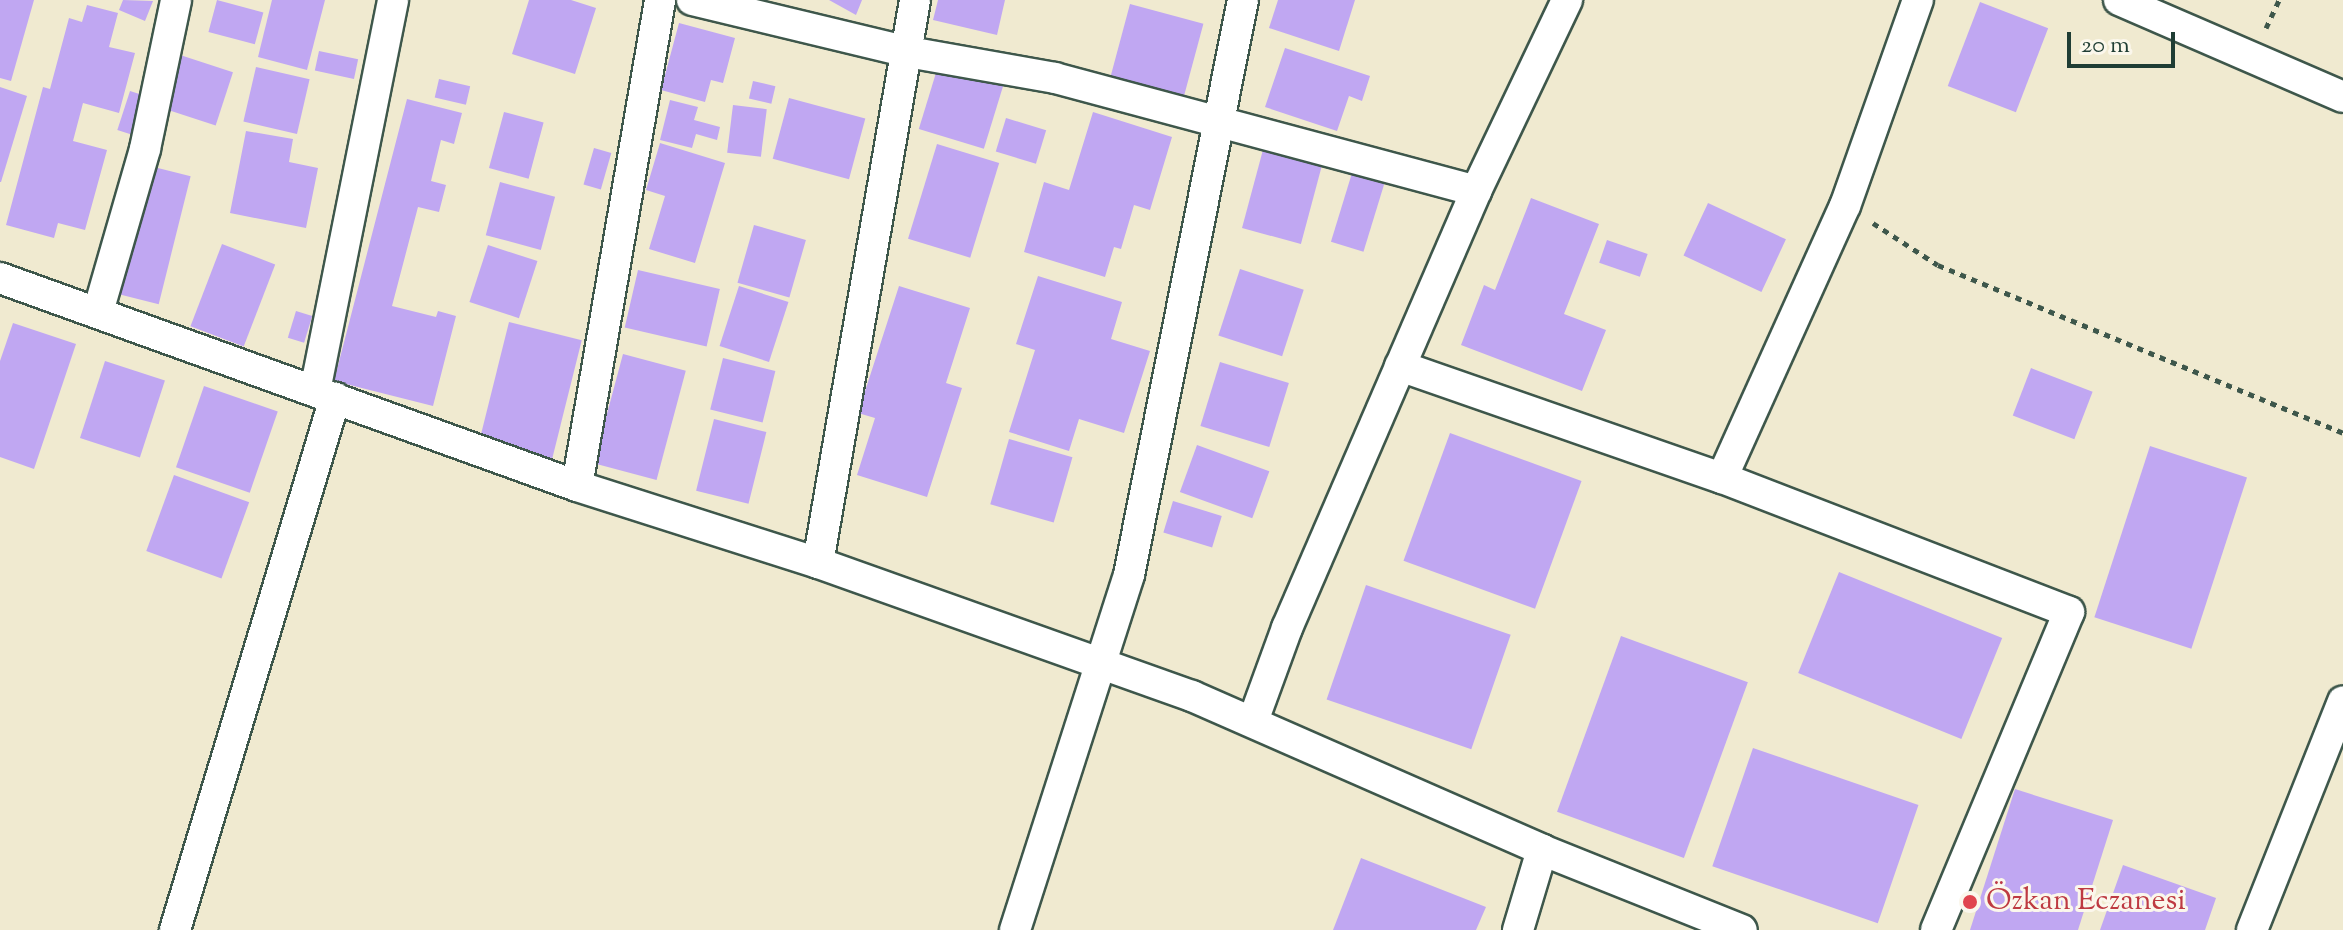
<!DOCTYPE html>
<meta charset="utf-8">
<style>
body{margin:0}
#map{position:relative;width:2343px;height:930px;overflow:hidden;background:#f0ead0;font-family:"Sorts Mill Goudy",serif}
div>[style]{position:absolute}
.building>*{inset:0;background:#c0a7f2;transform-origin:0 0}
.path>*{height:5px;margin-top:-2.5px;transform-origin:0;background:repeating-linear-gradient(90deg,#3e574b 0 6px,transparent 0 12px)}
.roads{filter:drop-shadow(2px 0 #3e574b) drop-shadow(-2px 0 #3e574b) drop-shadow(0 2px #3e574b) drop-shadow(0 -2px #3e574b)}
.street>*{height:30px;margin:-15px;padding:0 15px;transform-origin:15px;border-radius:15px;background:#fff}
.dots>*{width:22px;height:22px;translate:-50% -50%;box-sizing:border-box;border:4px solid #fbf7ec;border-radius:50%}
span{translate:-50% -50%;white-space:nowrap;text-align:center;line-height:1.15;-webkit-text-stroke:6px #fbf7ec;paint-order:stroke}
.health-label{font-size:30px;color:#be3a42}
.left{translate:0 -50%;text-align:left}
.scale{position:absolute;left:2067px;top:32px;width:108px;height:36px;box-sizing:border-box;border:4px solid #1f3d34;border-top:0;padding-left:10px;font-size:24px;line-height:28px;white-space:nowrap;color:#1f3d34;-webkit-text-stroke:6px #fbf7ec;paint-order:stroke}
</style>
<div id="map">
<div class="building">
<div style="clip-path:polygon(0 0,34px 0,11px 81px,0 78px)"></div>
<div style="clip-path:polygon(123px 0,153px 1px,145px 21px,119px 10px)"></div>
<div style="left:217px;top:0;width:48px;height:33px;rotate:15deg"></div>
<div style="clip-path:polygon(272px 0,325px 0,307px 70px,258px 57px)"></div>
<div style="clip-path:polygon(529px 0,571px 0,596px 8px,575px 74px,512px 54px)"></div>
<div style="clip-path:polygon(829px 0,862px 0,856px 15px)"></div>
<div style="clip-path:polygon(938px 0,1005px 0,997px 35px,933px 20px)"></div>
<div style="clip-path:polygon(1278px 0,1355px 0,1339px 51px,1269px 28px)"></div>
<div style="left:1980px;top:2px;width:73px;height:90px;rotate:21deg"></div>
<div style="left:1130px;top:4px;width:76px;height:75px;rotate:15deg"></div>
<div style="clip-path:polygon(87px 5px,118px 13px,109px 47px,135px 53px,119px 113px,83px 103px,73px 141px,107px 150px,85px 230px,58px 223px,54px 238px,6px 225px,43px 87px,50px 89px,69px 18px,82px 22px)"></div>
<div style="clip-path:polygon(679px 23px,735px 38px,723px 83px,711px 80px,705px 102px,661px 90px)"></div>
<div style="clip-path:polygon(1285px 48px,1370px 76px,1362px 101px,1349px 96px,1337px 131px,1265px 107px)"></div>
<div style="left:319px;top:51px;width:40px;height:20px;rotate:12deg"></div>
<div style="left:174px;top:53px;width:62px;height:56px;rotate:18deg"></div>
<div style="left:939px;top:63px;width:68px;height:69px;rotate:17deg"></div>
<div style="left:256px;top:67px;width:55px;height:56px;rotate:13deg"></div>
<div style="left:439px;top:79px;width:32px;height:19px;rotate:13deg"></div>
<div style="left:753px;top:81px;width:23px;height:18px;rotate:13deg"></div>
<div style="clip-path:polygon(0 87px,27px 96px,1px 182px,0 182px)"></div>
<div style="left:130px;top:91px;width:23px;height:41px;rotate:18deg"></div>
<div style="left:789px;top:98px;width:79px;height:63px;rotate:15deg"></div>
<div style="clip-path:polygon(407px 99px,462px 113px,454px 144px,441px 140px,431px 181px,446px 185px,439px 212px,418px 207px,392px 306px,436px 317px,438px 311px,456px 316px,433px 406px,334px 381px)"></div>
<div style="clip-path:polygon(670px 100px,698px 107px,694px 120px,720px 127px,717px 140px,696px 134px,692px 148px,660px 140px)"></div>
<div style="left:733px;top:105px;width:34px;height:48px;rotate:7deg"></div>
<div style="left:504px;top:112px;width:41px;height:58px;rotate:15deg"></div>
<div style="clip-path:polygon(1093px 112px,1172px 137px,1150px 210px,1134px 205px,1121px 249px,1114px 247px,1105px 277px,1024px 252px,1044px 182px,1069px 190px)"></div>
<div style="left:1006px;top:118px;width:42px;height:35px;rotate:17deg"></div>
<div style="clip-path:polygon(246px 131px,293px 139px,289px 162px,318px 168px,306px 228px,230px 213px)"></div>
<div style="clip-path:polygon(660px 143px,725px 163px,695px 263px,649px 249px,665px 196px,646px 190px)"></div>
<div style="left:937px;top:144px;width:65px;height:99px;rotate:17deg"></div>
<div style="left:1264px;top:146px;width:61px;height:85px;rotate:15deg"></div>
<div style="left:594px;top:148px;width:18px;height:38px;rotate:16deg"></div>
<div style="left:146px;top:165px;width:46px;height:132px;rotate:14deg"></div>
<div style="left:1352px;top:173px;width:34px;height:72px;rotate:17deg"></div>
<div style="left:500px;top:182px;width:57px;height:55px;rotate:15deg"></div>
<div style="clip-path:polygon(1531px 198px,1599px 224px,1564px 314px,1606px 330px,1582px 391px,1461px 345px,1484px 285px,1495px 290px)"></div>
<div style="left:1708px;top:203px;width:86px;height:58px;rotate:25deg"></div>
<div style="left:754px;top:225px;width:54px;height:60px;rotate:16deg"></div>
<div style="left:1607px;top:240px;width:43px;height:24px;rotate:19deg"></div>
<div style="left:222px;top:244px;width:57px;height:88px;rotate:21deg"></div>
<div style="left:488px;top:245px;width:52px;height:60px;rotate:18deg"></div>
<div style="left:1240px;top:269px;width:67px;height:70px;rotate:18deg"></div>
<div style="left:638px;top:270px;width:84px;height:59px;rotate:13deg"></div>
<div style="clip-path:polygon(1038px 276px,1122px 302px,1111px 339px,1150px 351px,1124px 433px,1079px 419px,1069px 451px,1009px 432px,1035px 350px,1016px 344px)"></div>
<div style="left:739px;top:286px;width:52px;height:63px;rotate:18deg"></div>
<div style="clip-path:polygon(899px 286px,970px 308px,946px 383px,962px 388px,927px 497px,857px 475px,875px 418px,858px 413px)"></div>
<div style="left:296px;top:311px;width:17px;height:28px;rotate:17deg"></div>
<div style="left:509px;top:322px;width:75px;height:127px;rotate:14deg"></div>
<div style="clip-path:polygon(13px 323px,76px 344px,34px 469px,0 457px,0 361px)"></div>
<div style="left:623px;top:354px;width:65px;height:113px;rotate:15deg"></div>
<div style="left:723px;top:358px;width:54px;height:53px;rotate:14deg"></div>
<div style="left:105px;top:361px;width:63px;height:81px;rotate:18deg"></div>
<div style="left:1220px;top:362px;width:72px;height:67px;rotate:17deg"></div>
<div style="left:2031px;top:368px;width:66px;height:51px;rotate:21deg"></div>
<div style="left:204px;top:386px;width:78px;height:86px;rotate:19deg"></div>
<div style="left:714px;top:419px;width:54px;height:74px;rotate:14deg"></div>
<div style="left:1450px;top:433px;width:140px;height:136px;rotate:20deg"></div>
<div style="left:1009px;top:439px;width:66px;height:68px;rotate:16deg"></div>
<div style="left:1197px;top:445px;width:77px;height:50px;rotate:20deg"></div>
<div style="left:2150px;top:446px;width:102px;height:180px;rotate:18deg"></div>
<div style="left:174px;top:475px;width:80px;height:81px;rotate:20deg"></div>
<div style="left:1173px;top:501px;width:51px;height:33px;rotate:17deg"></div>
<div style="left:1839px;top:572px;width:176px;height:109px;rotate:22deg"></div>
<div style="left:1366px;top:585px;width:153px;height:121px;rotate:19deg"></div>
<div style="left:1621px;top:636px;width:135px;height:187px;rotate:20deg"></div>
<div style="left:1753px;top:748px;width:175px;height:125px;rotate:19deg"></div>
<div style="clip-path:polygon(2015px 789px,2113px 820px,2078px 930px,1970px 930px)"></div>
<div style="clip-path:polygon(1361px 858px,1486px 907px,1476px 930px,1333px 930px)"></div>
<div style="clip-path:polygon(2123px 865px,2216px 898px,2205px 930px,2100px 930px)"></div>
</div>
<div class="path">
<div style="left:2266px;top:28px;width:31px;rotate:-65deg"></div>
<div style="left:1873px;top:223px;width:77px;rotate:32.9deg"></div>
<div style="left:1938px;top:265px;width:438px;rotate:22.5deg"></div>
</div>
<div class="roads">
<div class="street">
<div style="left:692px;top:0;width:222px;rotate:13.5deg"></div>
<div style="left:908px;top:52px;width:149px;rotate:10deg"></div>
<div style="left:1055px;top:78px;width:436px;rotate:15deg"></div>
<div style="left:2119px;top:0;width:244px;rotate:23.4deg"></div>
<div style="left:0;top:278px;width:613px;rotate:19.82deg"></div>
<div style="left:577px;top:486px;width:253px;rotate:17.7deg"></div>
<div style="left:818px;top:563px;width:397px;rotate:19.6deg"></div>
<div style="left:1192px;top:696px;width:382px;rotate:23.7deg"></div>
<div style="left:1542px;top:850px;width:215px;rotate:21.8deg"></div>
<div style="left:98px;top:312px;width:170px;rotate:-73.9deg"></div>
<div style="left:145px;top:149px;width:152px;rotate:-78.2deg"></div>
<div style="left:1400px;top:366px;width:341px;rotate:19.2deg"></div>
<div style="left:1722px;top:478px;width:372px;rotate:21.1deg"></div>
<div style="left:2069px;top:612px;width:345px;rotate:112.7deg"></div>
<div style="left:315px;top:391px;width:399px;rotate:-78.7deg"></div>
<div style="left:1722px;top:478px;width:299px;rotate:-65.7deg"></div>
<div style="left:1845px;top:206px;width:219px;rotate:-70.5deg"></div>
<div style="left:577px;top:486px;width:493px;rotate:-80.3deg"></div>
<div style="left:818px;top:563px;width:571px;rotate:-80.22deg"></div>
<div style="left:1253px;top:721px;width:99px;rotate:-69.9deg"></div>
<div style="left:1287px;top:628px;width:476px;rotate:-66.6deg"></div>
<div style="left:1476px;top:191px;width:212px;rotate:-64.5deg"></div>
<div style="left:175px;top:930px;width:556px;rotate:-73.26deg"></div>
<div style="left:1015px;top:930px;width:373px;rotate:-72.2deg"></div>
<div style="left:1129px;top:575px;width:586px;rotate:-78.79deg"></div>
<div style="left:1518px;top:930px;width:84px;rotate:-73.3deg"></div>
<div style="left:2252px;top:930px;width:246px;rotate:-68.3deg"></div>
</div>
</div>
<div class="dots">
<div style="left:1970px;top:902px;background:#e0444e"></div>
</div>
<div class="health-label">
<span class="left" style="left:1986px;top:902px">Özkan Eczanesi</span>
</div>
<div class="scale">20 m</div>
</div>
